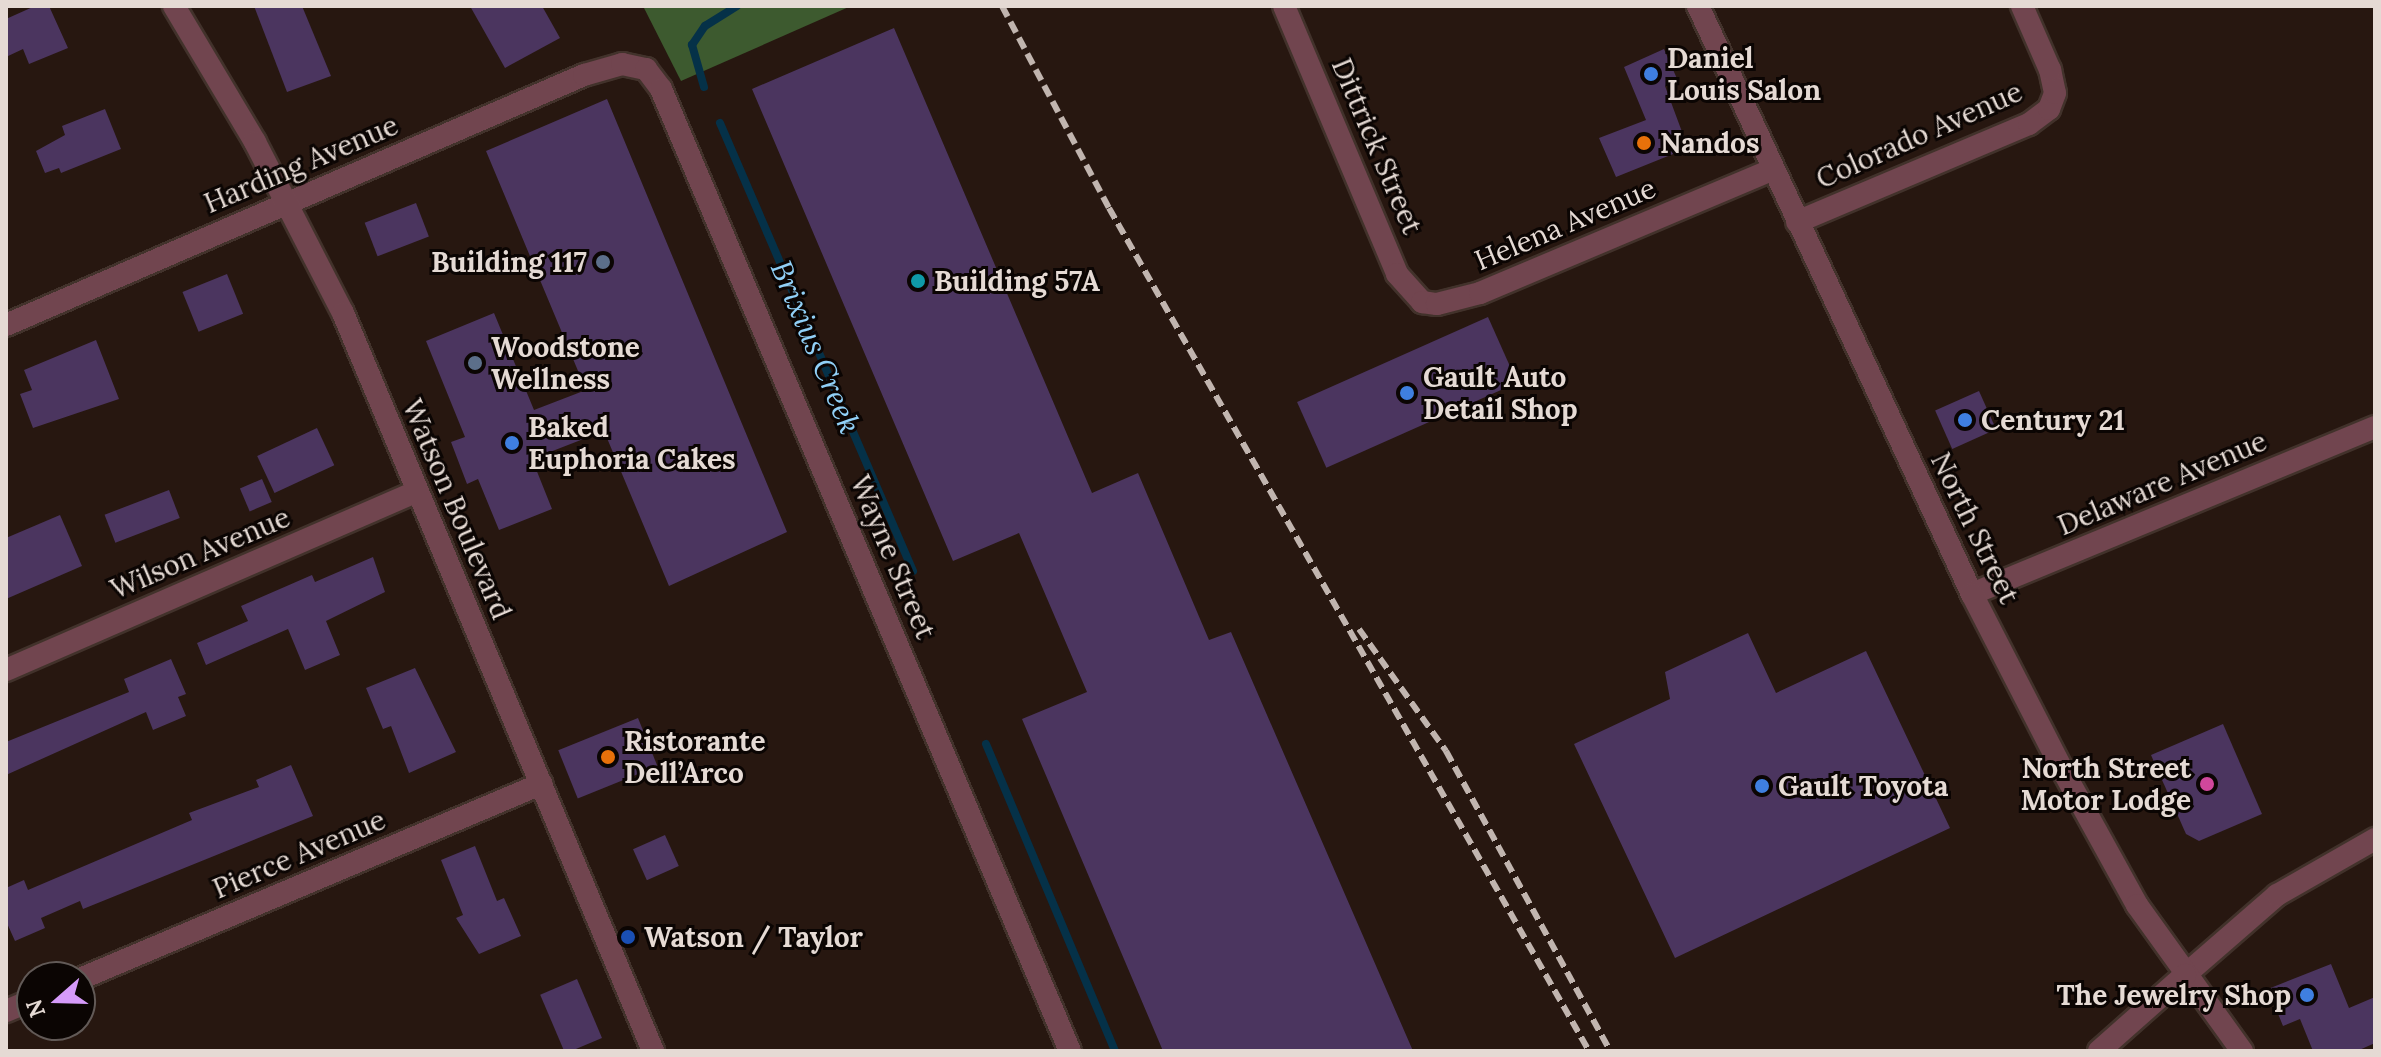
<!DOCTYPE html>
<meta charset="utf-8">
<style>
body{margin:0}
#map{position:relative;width:2381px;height:1057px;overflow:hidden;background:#271710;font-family:Lora,serif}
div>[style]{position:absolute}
.forest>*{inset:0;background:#3d5a2f}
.stream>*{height:8px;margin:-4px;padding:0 4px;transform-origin:4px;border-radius:4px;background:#053148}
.building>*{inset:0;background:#4b355f;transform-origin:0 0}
.roads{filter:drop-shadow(2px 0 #42322b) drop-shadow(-2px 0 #42322b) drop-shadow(0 2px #42322b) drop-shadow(0 -2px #42322b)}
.minor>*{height:22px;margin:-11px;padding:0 11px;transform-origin:11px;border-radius:11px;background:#71454f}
.tertiary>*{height:22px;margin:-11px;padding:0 11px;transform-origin:11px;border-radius:11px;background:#71454f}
.rail>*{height:6px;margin-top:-3px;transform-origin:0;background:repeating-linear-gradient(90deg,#c1b5af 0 12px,transparent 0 18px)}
.dots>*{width:22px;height:22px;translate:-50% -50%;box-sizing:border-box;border:4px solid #0b0503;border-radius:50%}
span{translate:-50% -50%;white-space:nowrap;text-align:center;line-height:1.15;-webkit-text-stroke:6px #0b0503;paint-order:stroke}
.poi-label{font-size:28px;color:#e5dad4;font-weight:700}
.left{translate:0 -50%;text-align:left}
.right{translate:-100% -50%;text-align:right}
.street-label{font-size:28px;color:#e5dad4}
.water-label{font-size:30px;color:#91d0f7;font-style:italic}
.frame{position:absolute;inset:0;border:8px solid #e5dad4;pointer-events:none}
.north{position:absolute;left:16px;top:961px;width:80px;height:80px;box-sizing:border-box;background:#0b0503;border:2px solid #625a57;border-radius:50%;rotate:250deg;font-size:22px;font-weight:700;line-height:32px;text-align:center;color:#e5dad4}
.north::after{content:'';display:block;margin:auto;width:28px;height:36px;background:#d69bfa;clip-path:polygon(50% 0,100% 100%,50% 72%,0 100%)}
</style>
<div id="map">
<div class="forest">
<div style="clip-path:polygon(643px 6px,851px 6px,681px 81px)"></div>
</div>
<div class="stream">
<div style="left:704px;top:87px;width:44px;rotate:-105.9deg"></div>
<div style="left:692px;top:45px;width:23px;rotate:-56deg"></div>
<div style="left:705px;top:26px;width:38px;rotate:-32deg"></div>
<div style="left:720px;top:123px;width:488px;rotate:66.7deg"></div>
<div style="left:986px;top:744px;width:333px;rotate:67.2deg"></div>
</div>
<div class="building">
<div style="clip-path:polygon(35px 6px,49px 6px,68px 48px,29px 64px,23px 49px,6px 57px,6px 19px)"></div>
<div style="clip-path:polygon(254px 6px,302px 6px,331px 76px,287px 92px)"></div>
<div style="clip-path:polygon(470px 6px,542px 6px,560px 38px,505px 68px)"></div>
<div style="clip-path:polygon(894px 28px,1092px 493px,1138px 473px,1209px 640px,1231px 632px,1413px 1051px,1163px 1051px,1022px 719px,1087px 692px,1019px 533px,953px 561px,752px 89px)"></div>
<div style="clip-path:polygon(1664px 49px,1678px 81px,1665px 86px,1688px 148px,1616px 177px,1599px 138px,1646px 120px,1624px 67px)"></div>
<div style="clip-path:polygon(607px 99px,787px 532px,669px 586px,604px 431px,532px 459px,552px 509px,499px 530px,478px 479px,467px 484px,451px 442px,465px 437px,426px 341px,494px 313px,534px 410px,586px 390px,486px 151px)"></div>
<div style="clip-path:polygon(105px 109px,121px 149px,61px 173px,59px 168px,45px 173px,36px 151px,65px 135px,62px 126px)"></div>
<div style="left:416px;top:203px;width:36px;height:55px;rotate:69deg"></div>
<div style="left:227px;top:274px;width:43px;height:48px;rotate:68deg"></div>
<div style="left:1488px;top:317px;width:72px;height:209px;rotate:66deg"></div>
<div style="clip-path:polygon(96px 340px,119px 399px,33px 428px,20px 394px,32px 390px,24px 370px)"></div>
<div style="left:1979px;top:391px;width:42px;height:48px;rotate:66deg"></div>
<div style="left:317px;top:428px;width:41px;height:66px;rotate:65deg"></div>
<div style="left:262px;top:479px;width:25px;height:24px;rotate:67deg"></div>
<div style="left:169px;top:490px;width:30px;height:69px;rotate:69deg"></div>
<div style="clip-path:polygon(60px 515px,82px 566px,6px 599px,6px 538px)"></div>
<div style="clip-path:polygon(373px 557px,385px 592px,326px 621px,340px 655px,305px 670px,288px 629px,206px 665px,197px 643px,248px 621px,241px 606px,312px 575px,315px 582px)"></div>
<div style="clip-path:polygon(1748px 633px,1776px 693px,1866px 651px,1950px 828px,1675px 958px,1574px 744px,1670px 699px,1665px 672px)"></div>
<div style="clip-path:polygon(171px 659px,186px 694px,178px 697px,186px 716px,153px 730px,146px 712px,6px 775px,6px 742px,129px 692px,124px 679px)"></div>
<div style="clip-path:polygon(415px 668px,456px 752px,409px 773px,391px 726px,383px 729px,366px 688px)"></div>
<div style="left:638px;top:718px;width:52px;height:86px;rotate:68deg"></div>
<div style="clip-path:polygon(2223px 724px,2262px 814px,2199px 841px,2186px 834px,2151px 755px)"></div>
<div style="clip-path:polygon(291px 765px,313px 816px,83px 909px,80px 901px,41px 918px,45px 928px,15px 941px,6px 921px,6px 888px,24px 880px,28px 890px,192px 820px,189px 813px,259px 787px,256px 780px)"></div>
<div style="left:665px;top:835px;width:34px;height:35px;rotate:66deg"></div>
<div style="clip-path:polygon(475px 846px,497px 901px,504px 898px,521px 936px,479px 954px,456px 918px,463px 915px,441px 860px)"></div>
<div style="clip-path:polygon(2331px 964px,2349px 1008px,2375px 997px,2375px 1043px,2357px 1051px,2313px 1051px,2300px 1019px,2283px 1026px,2268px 989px)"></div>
<div style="left:577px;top:979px;width:64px;height:40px;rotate:67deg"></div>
</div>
<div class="roads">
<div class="minor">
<div style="left:1284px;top:6px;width:291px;rotate:67.1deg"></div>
<div style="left:1397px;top:274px;width:38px;rotate:48deg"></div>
<div style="left:1422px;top:302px;width:15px;rotate:8deg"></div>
<div style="left:1437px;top:304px;width:44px;rotate:-14.3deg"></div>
<div style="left:1480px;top:293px;width:318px;rotate:-22.9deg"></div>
<div style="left:1797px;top:222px;width:252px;rotate:-22.9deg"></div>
<div style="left:2029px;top:124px;width:25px;rotate:-37deg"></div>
<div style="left:2049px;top:109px;width:17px;rotate:-69deg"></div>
<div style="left:2055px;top:93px;width:24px;rotate:-102deg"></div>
<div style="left:2050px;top:70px;width:70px;rotate:-113.6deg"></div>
<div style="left:6px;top:325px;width:630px;rotate:-23.39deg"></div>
<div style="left:584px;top:75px;width:40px;rotate:-16deg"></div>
<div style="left:622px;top:64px;width:25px;rotate:12deg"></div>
<div style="left:646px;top:69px;width:25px;rotate:53deg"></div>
<div style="left:661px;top:89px;width:1045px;rotate:66.97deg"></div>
<div style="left:1972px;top:594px;width:436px;rotate:-22.5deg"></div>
<div style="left:6px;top:670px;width:448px;rotate:-23.5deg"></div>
<div style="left:2185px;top:975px;width:122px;rotate:-41deg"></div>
<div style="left:2277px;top:895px;width:113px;rotate:-29.7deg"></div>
<div style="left:80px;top:979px;width:501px;rotate:-22.93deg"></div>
<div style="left:6px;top:1011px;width:28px;rotate:-23deg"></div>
</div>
<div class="tertiary">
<div style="left:174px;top:6px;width:158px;rotate:59.2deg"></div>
<div style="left:255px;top:142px;width:192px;rotate:62.8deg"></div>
<div style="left:343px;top:313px;width:800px;rotate:67.21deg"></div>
<div style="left:1698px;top:6px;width:649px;rotate:65.02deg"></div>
<div style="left:1972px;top:594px;width:197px;rotate:62.8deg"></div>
<div style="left:2062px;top:769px;width:155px;rotate:61.1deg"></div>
<div style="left:2137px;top:905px;width:180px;rotate:54.3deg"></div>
<div style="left:2099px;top:1051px;width:115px;rotate:-41.5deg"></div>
</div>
</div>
<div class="rail">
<div style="left:1002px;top:6px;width:229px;rotate:62.1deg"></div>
<div style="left:1109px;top:208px;width:970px;rotate:60.34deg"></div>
<div style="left:1359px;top:629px;width:150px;rotate:54.5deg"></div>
<div style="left:1446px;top:751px;width:342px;rotate:61.3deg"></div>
</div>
<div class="dots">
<div style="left:1651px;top:74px;background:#3f7fe0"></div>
<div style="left:1644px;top:143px;background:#e8710a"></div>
<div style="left:603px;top:262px;background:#5c6f8a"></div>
<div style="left:918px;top:281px;background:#0f9aa8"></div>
<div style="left:475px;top:363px;background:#5c6f8a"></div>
<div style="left:1407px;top:393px;background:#3f7fe0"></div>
<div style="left:1965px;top:420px;background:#3f7fe0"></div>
<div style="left:512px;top:443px;background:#3f7fe0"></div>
<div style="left:608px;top:757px;background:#e8710a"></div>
<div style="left:2207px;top:784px;background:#d1479c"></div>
<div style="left:1762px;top:786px;background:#3f7fe0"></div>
<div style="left:628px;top:937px;background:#1a4fb4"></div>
<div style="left:2307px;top:995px;background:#3f7fe0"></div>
</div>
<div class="poi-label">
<span class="left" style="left:1667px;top:74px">Daniel<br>Louis Salon</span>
<span class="left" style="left:1660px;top:143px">Nandos</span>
<span class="right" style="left:587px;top:262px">Building 117</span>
<span class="left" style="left:934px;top:281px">Building 57A</span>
<span class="left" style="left:491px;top:363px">Woodstone<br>Wellness</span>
<span class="left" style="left:1423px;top:393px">Gault Auto<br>Detail Shop</span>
<span class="left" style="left:1981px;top:420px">Century 21</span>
<span class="left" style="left:528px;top:443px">Baked<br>Euphoria Cakes</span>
<span class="left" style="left:624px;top:757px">Ristorante<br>Dell’Arco</span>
<span class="right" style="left:2191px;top:784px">North Street<br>Motor Lodge</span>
<span class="left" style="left:1778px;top:786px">Gault Toyota</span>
<span class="left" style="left:644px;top:937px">Watson / Taylor</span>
<span class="right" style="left:2291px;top:995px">The Jewelry Shop</span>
</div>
<div class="street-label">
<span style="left:1919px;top:135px;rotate:-24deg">Colorado Avenue</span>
<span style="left:1377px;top:146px;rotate:67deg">Dittrick Street</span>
<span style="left:301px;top:164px;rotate:-23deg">Harding Avenue</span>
<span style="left:1565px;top:224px;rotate:-23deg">Helena Avenue</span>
<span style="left:2162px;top:483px;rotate:-23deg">Delaware Avenue</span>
<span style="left:457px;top:509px;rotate:67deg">Watson Boulevard</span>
<span style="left:1975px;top:528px;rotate:64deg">North Street</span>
<span style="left:200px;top:553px;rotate:-23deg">Wilson Avenue</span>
<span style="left:893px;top:557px;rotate:67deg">Wayne Street</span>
<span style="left:299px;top:854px;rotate:-23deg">Pierce Avenue</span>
</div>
<div class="water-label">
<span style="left:816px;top:347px;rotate:67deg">Brixius Creek</span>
</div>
<div class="frame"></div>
<div class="north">N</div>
</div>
